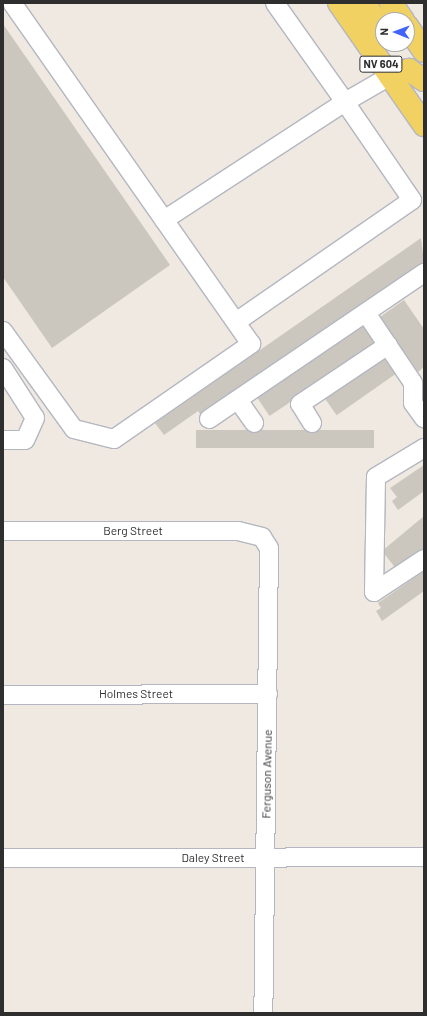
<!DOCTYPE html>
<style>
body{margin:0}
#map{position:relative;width:427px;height:1016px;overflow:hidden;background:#efe9e1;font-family:Barlow,sans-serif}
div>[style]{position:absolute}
.building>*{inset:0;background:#cbc7bf;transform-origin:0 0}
.roads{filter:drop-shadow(1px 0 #b4b7c1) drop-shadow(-1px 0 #b4b7c1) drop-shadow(0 1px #b4b7c1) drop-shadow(0 -1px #b4b7c1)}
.minor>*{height:18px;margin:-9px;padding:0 9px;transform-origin:9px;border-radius:9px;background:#fff}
.major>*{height:22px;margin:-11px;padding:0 11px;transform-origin:11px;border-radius:11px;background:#f2d163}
span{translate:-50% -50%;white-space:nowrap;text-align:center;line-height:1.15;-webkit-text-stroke:3.5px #fff;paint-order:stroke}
.shield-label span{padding:1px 3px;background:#fff;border:1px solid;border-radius:3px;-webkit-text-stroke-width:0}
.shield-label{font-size:11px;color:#2e2e2e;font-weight:700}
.street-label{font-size:12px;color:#2e2e2e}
.frame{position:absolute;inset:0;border:4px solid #2e2e2e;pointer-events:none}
.north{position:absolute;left:375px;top:12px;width:40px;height:40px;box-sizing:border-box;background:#fff;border:1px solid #ababab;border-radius:50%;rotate:271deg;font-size:11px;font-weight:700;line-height:16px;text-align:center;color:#2e2e2e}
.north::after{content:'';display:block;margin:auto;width:14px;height:18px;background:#4264fb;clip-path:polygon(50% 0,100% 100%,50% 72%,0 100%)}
</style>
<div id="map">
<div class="building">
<div style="clip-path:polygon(3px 24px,170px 265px,52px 348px,3px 277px)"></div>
<div style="clip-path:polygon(421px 238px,424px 262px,202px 417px,198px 411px,164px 435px,155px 423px)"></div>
<div style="clip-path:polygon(404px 300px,424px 329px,424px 367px,418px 372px,380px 317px)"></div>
<div style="left:365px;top:325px;width:22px;height:130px;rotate:56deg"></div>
<div style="left:386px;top:355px;width:21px;height:75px;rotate:55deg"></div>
<div style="left:196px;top:430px;width:178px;height:18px"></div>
<div style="clip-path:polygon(424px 465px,424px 491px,398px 510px,392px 501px,397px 497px,390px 488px)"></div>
<div style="clip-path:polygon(424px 516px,424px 550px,397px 570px,382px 551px)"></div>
<div style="clip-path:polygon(424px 571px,424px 591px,382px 621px,376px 611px,381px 608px,378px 603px)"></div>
</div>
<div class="roads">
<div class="minor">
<div style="left:164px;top:220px;width:216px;rotate:-33.1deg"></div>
<div style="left:345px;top:102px;width:121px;rotate:-125.3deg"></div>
<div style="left:366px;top:313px;width:84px;rotate:56.1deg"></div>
<div style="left:413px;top:383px;width:20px;rotate:90deg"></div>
<div style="left:413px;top:403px;width:19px;rotate:54deg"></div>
<div style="left:236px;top:322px;width:214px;rotate:-34.7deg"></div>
<div style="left:412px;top:200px;width:119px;rotate:-124.4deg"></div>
<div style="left:345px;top:102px;width:52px;rotate:-30deg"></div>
<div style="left:3px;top:331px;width:121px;rotate:54.1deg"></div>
<div style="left:74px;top:429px;width:41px;rotate:14deg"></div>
<div style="left:114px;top:439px;width:167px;rotate:-34.7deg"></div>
<div style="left:251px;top:344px;width:416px;rotate:-125deg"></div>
<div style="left:3px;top:368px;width:59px;rotate:57.4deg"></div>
<div style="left:35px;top:418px;width:24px;rotate:114deg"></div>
<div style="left:25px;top:440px;width:22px;rotate:180deg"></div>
<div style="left:238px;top:400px;width:28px;rotate:55deg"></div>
<div style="left:209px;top:419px;width:260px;rotate:-34.2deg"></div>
<div style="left:312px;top:423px;width:22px;rotate:-122deg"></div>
<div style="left:300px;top:404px;width:106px;rotate:-33.8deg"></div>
<div style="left:424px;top:448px;width:56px;rotate:148.9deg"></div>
<div style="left:376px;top:477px;width:115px;rotate:91deg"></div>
<div style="left:374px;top:592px;width:60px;rotate:-33.4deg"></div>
<div style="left:3px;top:531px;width:235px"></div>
<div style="left:238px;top:531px;width:25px;rotate:14deg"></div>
<div style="left:262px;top:537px;width:13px;rotate:58deg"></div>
<div style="left:269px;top:548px;width:465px;rotate:90.7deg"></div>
<div style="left:3px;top:695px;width:265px;rotate:-0.2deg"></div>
<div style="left:3px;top:858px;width:421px;rotate:-0.1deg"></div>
</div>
<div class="major">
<div style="left:339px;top:3px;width:149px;rotate:55.1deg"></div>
<div style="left:363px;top:3px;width:32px;rotate:51deg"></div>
<div style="left:391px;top:3px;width:21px;rotate:55deg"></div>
<div style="left:407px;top:26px;width:30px;rotate:56deg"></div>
<div style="left:390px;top:76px;width:20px;rotate:-18deg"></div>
<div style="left:409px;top:70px;width:18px;rotate:34deg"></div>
</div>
</div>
<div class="shield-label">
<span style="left:381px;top:64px">NV 604</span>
</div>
<div class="street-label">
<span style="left:133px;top:531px">Berg Street</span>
<span style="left:136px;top:694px">Holmes Street</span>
<span style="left:267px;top:774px;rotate:-89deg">Ferguson Avenue</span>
<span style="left:213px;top:858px">Daley Street</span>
</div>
<div class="frame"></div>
<div class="north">N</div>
</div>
